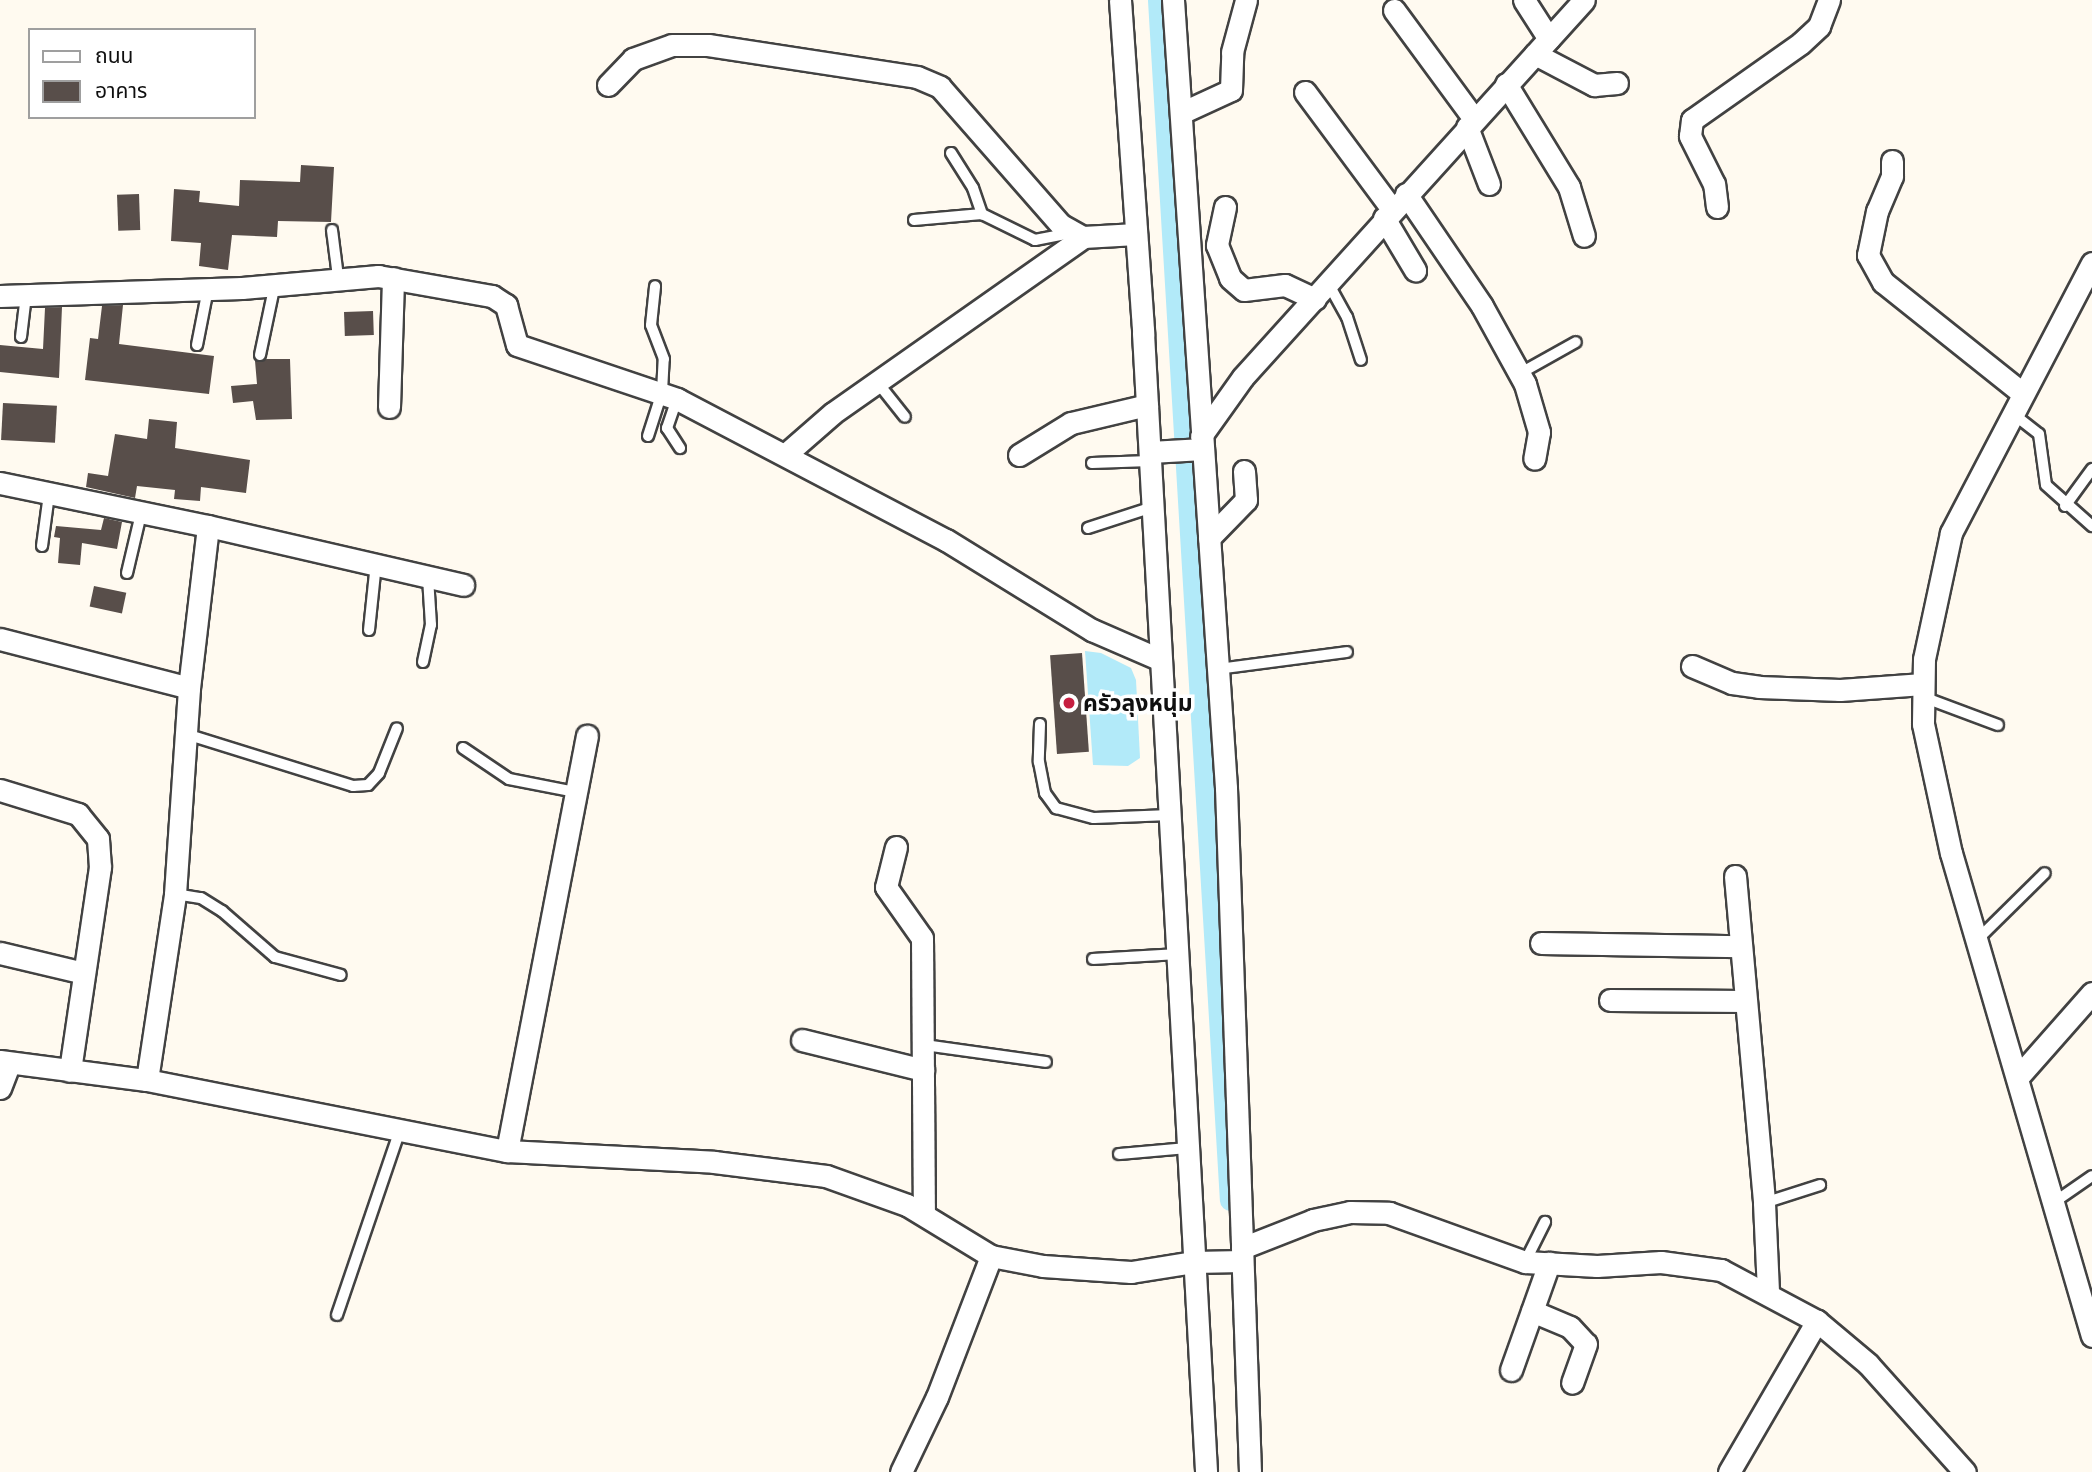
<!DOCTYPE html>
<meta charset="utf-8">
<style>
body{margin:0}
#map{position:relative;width:2092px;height:1472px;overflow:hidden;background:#fffaf0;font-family:"Source Serif 4","Noto Sans Thai",serif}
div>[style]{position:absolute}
.water>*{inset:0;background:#b2eaf9}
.canal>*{height:21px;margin:-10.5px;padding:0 10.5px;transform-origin:10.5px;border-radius:10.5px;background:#b2eaf9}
.building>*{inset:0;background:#584e4a;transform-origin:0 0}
.roads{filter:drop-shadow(2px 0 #424242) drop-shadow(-2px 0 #424242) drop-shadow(0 2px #424242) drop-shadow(0 -2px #424242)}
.service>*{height:10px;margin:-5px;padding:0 5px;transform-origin:5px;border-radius:5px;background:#fff}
.minor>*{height:21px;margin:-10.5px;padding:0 10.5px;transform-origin:10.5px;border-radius:10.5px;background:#fff}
.dots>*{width:19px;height:19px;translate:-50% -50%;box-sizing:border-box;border:4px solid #fff;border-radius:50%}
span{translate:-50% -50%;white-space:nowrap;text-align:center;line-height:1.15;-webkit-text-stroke:7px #fff;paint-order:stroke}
.poi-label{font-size:23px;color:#0f0f0f;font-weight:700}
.left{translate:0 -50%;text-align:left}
.legend{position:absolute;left:28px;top:28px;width:228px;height:91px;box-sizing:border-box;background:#fff;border:2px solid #9f9f9f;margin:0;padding:9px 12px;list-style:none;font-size:21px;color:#0f0f0f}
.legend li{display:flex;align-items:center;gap:14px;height:35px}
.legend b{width:35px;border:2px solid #9f9f9f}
</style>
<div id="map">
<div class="water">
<div style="clip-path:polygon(1085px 651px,1101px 653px,1131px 668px,1136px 680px,1140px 758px,1128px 766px,1093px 765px)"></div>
</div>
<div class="canal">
<div style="left:1158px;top:0;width:1202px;rotate:86.57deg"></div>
</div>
<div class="building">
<div style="clip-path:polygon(301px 165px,334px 167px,331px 222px,278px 221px,277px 237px,232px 235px,228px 270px,199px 266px,201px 243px,171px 241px,174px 189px,200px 191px,199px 202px,239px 206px,240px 180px,300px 182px)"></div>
<div style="left:139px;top:194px;width:36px;height:22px;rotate:88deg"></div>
<div style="clip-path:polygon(123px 305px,119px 344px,214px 356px,209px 394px,85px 380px,90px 338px,98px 339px,102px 306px)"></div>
<div style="clip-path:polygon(62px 307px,59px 378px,0 372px,0 345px,43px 349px,45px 308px)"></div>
<div style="left:373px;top:311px;width:24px;height:29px;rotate:88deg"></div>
<div style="clip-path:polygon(267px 359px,290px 359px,292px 419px,256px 420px,253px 401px,233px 403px,231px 386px,257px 384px,255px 361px)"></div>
<div style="left:3px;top:403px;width:54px;height:37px;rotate:3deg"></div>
<div style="clip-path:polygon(149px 419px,177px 422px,175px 448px,250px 460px,246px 493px,201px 487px,200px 501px,174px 499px,175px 490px,137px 486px,135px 498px,86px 487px,88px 473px,108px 476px,115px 434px,147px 439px)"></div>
<div style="clip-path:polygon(104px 518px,122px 522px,117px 549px,82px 543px,80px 565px,58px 563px,60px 538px,54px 537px,56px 526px,101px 530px)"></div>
<div style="left:94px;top:586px;width:33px;height:21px;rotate:12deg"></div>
<div style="left:1082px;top:653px;width:99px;height:32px;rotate:86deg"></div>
</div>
<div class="roads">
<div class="service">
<div style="left:951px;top:153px;width:41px;rotate:57.8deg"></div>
<div style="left:973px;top:188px;width:28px;rotate:71deg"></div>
<div style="left:914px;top:220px;width:68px;rotate:-5deg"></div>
<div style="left:982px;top:214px;width:59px;rotate:26.1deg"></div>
<div style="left:1035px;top:240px;width:36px;rotate:-11deg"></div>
<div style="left:332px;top:230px;width:47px;rotate:82.7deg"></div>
<div style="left:1328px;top:283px;width:39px;rotate:61deg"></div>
<div style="left:1347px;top:317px;width:45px;rotate:72deg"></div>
<div style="left:21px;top:337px;width:42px;rotate:-83.2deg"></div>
<div style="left:197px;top:345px;width:57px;rotate:-78.9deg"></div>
<div style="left:260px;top:355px;width:73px;rotate:-78.1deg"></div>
<div style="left:1519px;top:374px;width:65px;rotate:-29.3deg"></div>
<div style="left:878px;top:383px;width:43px;rotate:51.5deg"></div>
<div style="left:677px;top:399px;width:31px;rotate:109deg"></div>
<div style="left:667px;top:428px;width:24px;rotate:57deg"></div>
<div style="left:2012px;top:413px;width:34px;rotate:38deg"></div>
<div style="left:2039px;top:434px;width:51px;rotate:82.2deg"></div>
<div style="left:2046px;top:485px;width:62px;rotate:41.7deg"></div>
<div style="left:648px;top:436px;width:46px;rotate:-72.3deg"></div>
<div style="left:662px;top:392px;width:33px;rotate:-87deg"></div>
<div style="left:664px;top:359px;width:36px;rotate:-111deg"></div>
<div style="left:651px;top:325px;width:39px;rotate:-84deg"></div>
<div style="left:1092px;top:463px;width:58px;rotate:-2deg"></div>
<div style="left:2065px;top:506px;width:46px;rotate:-53.9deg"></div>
<div style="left:1088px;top:528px;width:68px;rotate:-17.9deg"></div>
<div style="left:42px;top:546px;width:52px;rotate:-82.3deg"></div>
<div style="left:127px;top:573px;width:61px;rotate:-76.7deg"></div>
<div style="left:369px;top:630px;width:67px;rotate:-84deg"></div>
<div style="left:423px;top:662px;width:38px;rotate:-78deg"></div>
<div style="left:431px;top:625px;width:48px;rotate:-93.6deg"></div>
<div style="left:1218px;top:669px;width:130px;rotate:-7.5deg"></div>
<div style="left:1923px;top:697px;width:80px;rotate:20.5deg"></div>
<div style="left:1040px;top:724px;width:38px;rotate:92deg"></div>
<div style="left:1039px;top:762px;width:32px;rotate:79deg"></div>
<div style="left:1045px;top:793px;width:19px;rotate:54deg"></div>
<div style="left:1056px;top:808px;width:39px;rotate:15deg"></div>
<div style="left:1094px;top:818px;width:76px;rotate:-2.3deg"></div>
<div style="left:186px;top:734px;width:175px;rotate:17.3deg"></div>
<div style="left:353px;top:786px;width:15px;rotate:-4deg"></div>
<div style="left:368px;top:785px;width:16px;rotate:-47deg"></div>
<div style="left:379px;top:773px;width:48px;rotate:-68.2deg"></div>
<div style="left:463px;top:748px;width:55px;rotate:34deg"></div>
<div style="left:509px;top:779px;width:67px;rotate:11.1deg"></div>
<div style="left:175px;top:894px;width:26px;rotate:9deg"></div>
<div style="left:201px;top:898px;width:25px;rotate:32deg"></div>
<div style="left:222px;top:911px;width:70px;rotate:41deg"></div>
<div style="left:275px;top:957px;width:68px;rotate:15.3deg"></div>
<div style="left:1977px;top:940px;width:95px;rotate:-44.6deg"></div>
<div style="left:1093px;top:959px;width:85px;rotate:-3.4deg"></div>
<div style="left:924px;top:1045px;width:123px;rotate:7.9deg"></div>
<div style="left:1119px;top:1154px;width:69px;rotate:-5deg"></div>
<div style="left:1764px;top:1203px;width:59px;rotate:-17.8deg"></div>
<div style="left:2053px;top:1203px;width:47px;rotate:-34.7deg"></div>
<div style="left:1525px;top:1262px;width:45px;rotate:-63.4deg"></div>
<div style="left:337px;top:1315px;width:195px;rotate:-71.2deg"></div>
</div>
<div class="minor">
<div style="left:1120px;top:0;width:334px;rotate:86deg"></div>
<div style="left:1143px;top:333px;width:1141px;rotate:86.83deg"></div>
<div style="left:1173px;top:0;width:790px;rotate:86.15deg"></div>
<div style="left:1226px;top:788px;width:684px;rotate:87.99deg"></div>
<div style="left:1524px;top:0;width:46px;rotate:57.3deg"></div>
<div style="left:1394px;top:10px;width:135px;rotate:53.7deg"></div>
<div style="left:1535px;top:54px;width:67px;rotate:27.7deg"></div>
<div style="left:1594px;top:85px;width:23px;rotate:-5deg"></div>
<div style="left:1506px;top:84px;width:121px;rotate:58.5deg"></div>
<div style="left:1569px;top:187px;width:51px;rotate:73deg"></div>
<div style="left:608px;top:85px;width:36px;rotate:-46deg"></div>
<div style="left:633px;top:59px;width:41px;rotate:-19.7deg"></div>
<div style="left:672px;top:45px;width:36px"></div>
<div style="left:708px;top:45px;width:211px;rotate:8.7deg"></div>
<div style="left:917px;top:77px;width:25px;rotate:23deg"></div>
<div style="left:940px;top:87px;width:184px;rotate:48.8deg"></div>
<div style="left:1061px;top:225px;width:25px;rotate:29deg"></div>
<div style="left:1083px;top:237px;width:53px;rotate:-3.2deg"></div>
<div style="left:1305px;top:92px;width:146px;rotate:53.4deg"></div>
<div style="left:1181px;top:113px;width:55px;rotate:-24.7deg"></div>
<div style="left:1231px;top:90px;width:38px;rotate:-88deg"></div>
<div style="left:1232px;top:52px;width:54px;rotate:-74.9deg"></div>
<div style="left:1467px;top:127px;width:61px;rotate:68.9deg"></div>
<div style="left:1892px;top:161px;width:15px;rotate:90deg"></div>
<div style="left:1892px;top:176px;width:38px;rotate:113deg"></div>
<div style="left:1877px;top:211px;width:45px;rotate:101.6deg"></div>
<div style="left:1868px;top:255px;width:31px;rotate:61deg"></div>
<div style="left:1883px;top:282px;width:178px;rotate:38.6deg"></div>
<div style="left:1406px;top:194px;width:135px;rotate:55.8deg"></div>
<div style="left:1482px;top:306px;width:89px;rotate:61.1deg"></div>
<div style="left:1525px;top:384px;width:50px;rotate:73.7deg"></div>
<div style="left:1539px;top:432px;width:27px;rotate:100deg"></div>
<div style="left:1225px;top:207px;width:39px;rotate:102deg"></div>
<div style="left:1217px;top:245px;width:35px;rotate:68deg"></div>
<div style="left:1230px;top:278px;width:18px;rotate:41deg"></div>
<div style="left:1244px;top:290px;width:41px;rotate:-7deg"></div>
<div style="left:1285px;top:285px;width:33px;rotate:25deg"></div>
<div style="left:1717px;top:207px;width:23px;rotate:-97deg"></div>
<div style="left:1714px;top:184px;width:54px;rotate:-116.6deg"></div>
<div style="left:1690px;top:136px;width:16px;rotate:-83deg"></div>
<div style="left:1692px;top:120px;width:133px;rotate:-35.2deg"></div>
<div style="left:1801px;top:43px;width:25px;rotate:-43deg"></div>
<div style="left:1819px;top:26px;width:28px;rotate:-69deg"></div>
<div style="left:1384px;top:218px;width:61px;rotate:59.2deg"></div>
<div style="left:2092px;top:263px;width:305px;rotate:117.6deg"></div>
<div style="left:1951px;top:533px;width:129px;rotate:102.1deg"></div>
<div style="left:1924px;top:659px;width:65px;rotate:90.9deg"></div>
<div style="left:1923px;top:724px;width:132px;rotate:77.8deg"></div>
<div style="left:1951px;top:853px;width:503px;rotate:73.73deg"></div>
<div style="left:0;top:296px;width:242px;rotate:-1.9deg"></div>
<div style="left:242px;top:288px;width:137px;rotate:-5deg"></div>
<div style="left:378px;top:276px;width:116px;rotate:10deg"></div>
<div style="left:492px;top:296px;width:17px;rotate:33deg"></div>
<div style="left:506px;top:305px;width:41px;rotate:74.6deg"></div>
<div style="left:517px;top:345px;width:169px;rotate:18.6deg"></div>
<div style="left:677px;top:399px;width:304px;rotate:27.7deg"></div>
<div style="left:946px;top:540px;width:172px;rotate:31.7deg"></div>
<div style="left:1092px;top:630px;width:75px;rotate:23.5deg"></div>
<div style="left:389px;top:407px;width:129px;rotate:-88.2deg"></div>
<div style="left:1201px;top:436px;width:72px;rotate:-54.6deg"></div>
<div style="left:1243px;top:377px;width:508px;rotate:-47.87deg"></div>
<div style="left:1150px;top:452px;width:53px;rotate:-3.2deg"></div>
<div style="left:786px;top:454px;width:62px;rotate:-41.1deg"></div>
<div style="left:833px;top:413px;width:306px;rotate:-35.1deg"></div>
<div style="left:1019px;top:455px;width:61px;rotate:-31.6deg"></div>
<div style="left:1071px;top:423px;width:78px;rotate:-13.3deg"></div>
<div style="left:0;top:483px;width:212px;rotate:11.7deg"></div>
<div style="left:1209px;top:538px;width:53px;rotate:-45.8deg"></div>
<div style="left:1246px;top:500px;width:29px;rotate:-94deg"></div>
<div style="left:0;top:639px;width:195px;rotate:14.5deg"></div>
<div style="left:1692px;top:666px;width:43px;rotate:23deg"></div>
<div style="left:1732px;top:683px;width:27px;rotate:8deg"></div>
<div style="left:1759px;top:687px;width:81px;rotate:2.1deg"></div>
<div style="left:1840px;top:690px;width:83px;rotate:-4.1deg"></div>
<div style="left:0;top:790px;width:82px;rotate:17.1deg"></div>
<div style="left:78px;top:814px;width:32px;rotate:51deg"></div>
<div style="left:98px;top:839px;width:28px;rotate:86deg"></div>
<div style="left:100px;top:867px;width:206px;rotate:98.4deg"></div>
<div style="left:896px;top:847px;width:41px;rotate:104deg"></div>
<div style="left:886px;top:887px;width:62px;rotate:54.8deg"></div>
<div style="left:922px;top:938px;width:275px;rotate:89.6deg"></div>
<div style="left:1735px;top:876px;width:328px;rotate:84.9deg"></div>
<div style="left:1764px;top:1203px;width:89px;rotate:87.4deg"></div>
<div style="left:1541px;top:943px;width:200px;rotate:0.9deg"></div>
<div style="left:0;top:953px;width:86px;rotate:13.4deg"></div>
<div style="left:1610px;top:1000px;width:135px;rotate:0.4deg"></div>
<div style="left:802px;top:1040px;width:125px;rotate:13.9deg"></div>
<div style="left:0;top:1061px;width:148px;rotate:7.4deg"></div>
<div style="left:147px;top:1080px;width:367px;rotate:11.2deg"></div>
<div style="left:507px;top:1151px;width:207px;rotate:3deg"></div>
<div style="left:714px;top:1162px;width:113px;rotate:7.1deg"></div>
<div style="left:826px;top:1176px;width:86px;rotate:19.7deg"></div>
<div style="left:907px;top:1205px;width:98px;rotate:31.3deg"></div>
<div style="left:991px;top:1256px;width:53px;rotate:10.9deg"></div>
<div style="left:1043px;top:1266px;width:88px;rotate:3.9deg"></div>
<div style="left:1131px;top:1272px;width:64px;rotate:-9deg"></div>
<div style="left:1194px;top:1262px;width:48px;rotate:-1.2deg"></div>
<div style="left:2018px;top:1077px;width:112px;rotate:-48.6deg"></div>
<div style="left:147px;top:1080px;width:188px;rotate:-81.4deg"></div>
<div style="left:175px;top:894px;width:206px;rotate:-86.1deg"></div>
<div style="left:189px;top:688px;width:163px;rotate:-83.3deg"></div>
<div style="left:208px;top:526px;width:262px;rotate:13deg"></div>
<div style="left:0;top:1088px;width:26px;rotate:-69deg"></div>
<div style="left:507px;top:1151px;width:423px;rotate:-79.1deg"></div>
<div style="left:1242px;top:1248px;width:76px;rotate:-21.5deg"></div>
<div style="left:1313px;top:1220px;width:38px;rotate:-12deg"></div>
<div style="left:1350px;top:1212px;width:39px;rotate:1deg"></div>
<div style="left:1389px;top:1213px;width:145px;rotate:19.8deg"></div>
<div style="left:1525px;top:1262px;width:72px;rotate:3.2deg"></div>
<div style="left:1597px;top:1266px;width:64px;rotate:-3.6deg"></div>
<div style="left:1661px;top:1262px;width:61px;rotate:7.6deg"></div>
<div style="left:1721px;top:1270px;width:109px;rotate:28deg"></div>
<div style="left:1817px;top:1321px;width:67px;rotate:40.1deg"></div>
<div style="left:1868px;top:1364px;width:145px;rotate:48.1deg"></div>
<div style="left:1532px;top:1311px;width:41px;rotate:22.8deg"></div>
<div style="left:1570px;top:1327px;width:23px;rotate:47deg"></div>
<div style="left:1586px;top:1344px;width:41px;rotate:109.7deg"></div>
<div style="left:1511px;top:1370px;width:114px;rotate:-70.4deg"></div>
<div style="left:901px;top:1472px;width:83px;rotate:-64.4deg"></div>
<div style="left:937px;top:1397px;width:151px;rotate:-69deg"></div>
<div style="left:1729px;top:1472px;width:175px;rotate:-59.8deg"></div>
</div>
</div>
<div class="dots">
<div style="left:1069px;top:703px;background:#c61f41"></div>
</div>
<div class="poi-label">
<span class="left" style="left:1083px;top:703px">ครัวลุงหนุ่ม</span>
</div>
<ul class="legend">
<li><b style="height:9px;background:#fff"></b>ถนน</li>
<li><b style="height:19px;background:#584e4a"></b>อาคาร</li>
</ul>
</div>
